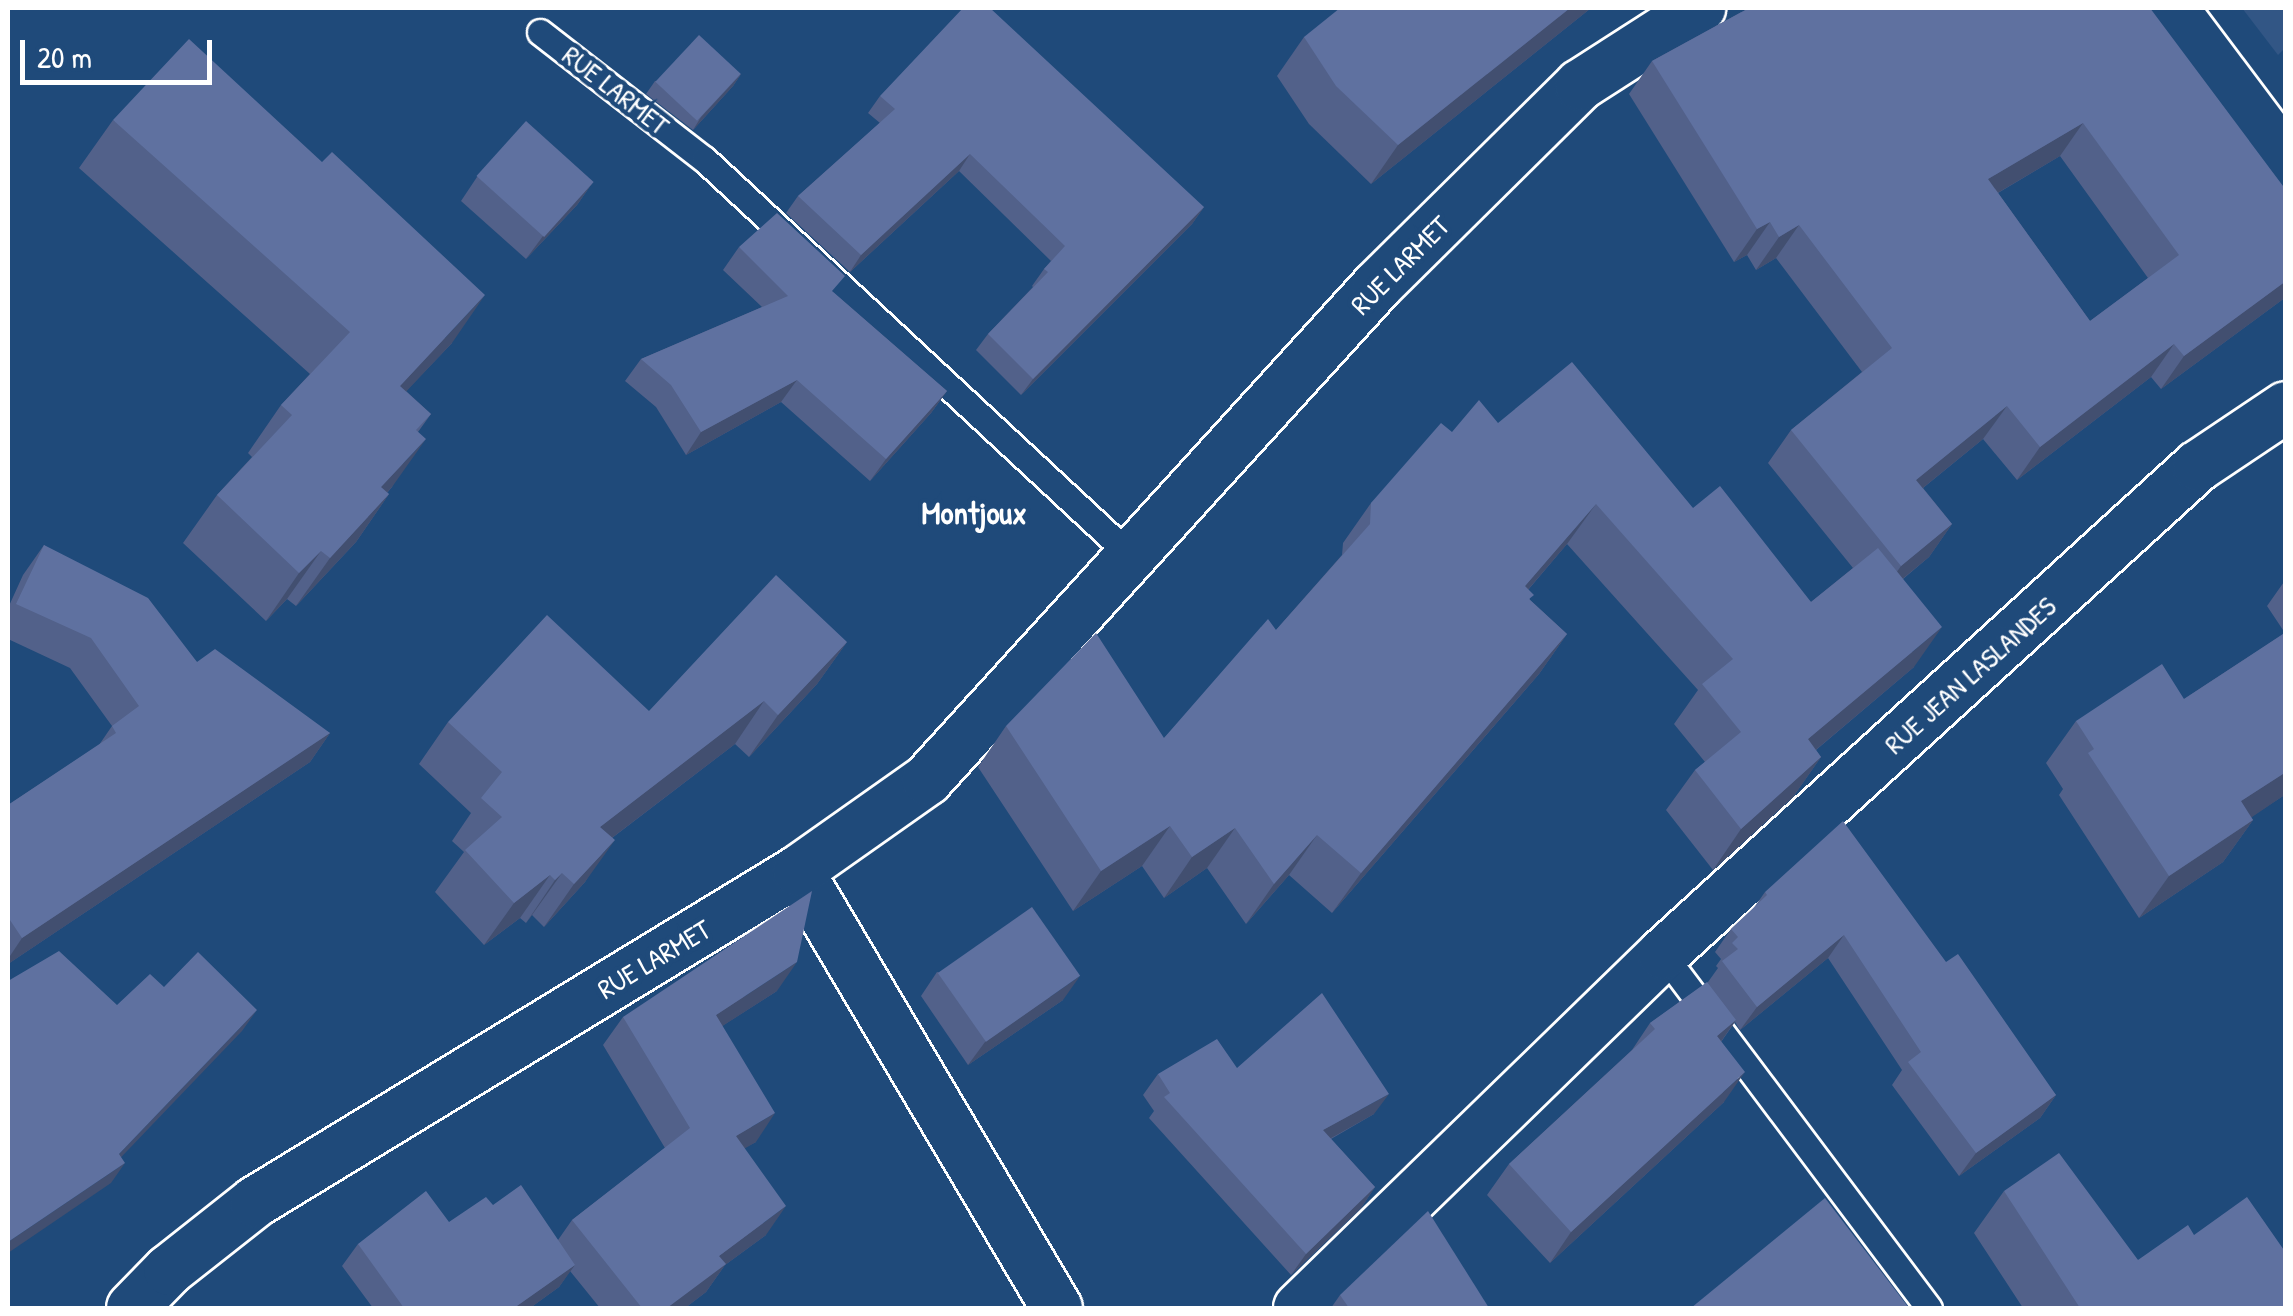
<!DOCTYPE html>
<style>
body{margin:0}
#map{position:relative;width:2293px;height:1316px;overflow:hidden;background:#1f4a7a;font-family:"Patrick Hand",sans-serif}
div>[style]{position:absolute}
.built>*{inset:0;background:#325685}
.roads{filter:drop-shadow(2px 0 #fff) drop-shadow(-2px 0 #fff) drop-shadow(0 2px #fff) drop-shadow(0 -2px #fff)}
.lane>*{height:25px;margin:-12.5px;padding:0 12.5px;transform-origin:12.5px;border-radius:12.5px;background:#1f4a7a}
.street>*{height:50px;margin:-25px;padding:0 25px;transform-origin:25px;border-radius:25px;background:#1f4a7a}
.secondary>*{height:55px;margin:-27.5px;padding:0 27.5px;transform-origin:27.5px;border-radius:27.5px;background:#1f4a7a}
.wall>*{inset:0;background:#52618a}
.shaded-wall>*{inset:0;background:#424f70}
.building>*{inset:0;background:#5f71a0;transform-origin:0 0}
span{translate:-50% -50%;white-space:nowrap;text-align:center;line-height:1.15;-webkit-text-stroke:9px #1f4a7a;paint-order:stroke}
.street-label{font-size:28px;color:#fff}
.quarter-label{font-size:32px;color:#fff;font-weight:700}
.frame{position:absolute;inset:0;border:10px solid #fff;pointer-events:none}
.scale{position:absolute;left:20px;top:40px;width:192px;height:45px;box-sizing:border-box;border:5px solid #fff;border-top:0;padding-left:12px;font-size:30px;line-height:35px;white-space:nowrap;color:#fff;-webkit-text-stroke:8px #1f4a7a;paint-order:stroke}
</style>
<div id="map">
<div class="built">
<div style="clip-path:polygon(2242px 8px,2285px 8px,2285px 48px,2278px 55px)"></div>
</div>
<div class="roads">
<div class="lane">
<div style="left:540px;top:32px;width:207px;rotate:37.8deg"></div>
<div style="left:704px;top:159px;width:583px;rotate:42.91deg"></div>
<div style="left:1663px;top:954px;width:443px;rotate:53.1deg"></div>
</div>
<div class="street">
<div style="left:798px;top:871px;width:508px;rotate:59.35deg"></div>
<div style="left:132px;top:1308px;width:53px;rotate:-45.8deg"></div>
<div style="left:169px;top:1270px;width:110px;rotate:-38.3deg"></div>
<div style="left:255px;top:1202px;width:636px;rotate:-31.37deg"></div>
<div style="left:798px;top:871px;width:158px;rotate:-35.2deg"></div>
<div style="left:927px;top:780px;width:668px;rotate:-47.67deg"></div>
<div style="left:1377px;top:286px;width:286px;rotate:-44.7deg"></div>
<div style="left:1580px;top:85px;width:143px;rotate:-32.7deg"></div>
<div style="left:1299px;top:1308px;width:508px;rotate:-44.2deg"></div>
<div style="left:1663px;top:954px;width:724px;rotate:-42.37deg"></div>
<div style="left:2198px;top:466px;width:106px;rotate:-33.8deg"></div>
</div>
<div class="secondary">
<div style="left:2169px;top:8px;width:195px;rotate:53.1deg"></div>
</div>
</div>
<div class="wall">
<div style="clip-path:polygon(1591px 8px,1371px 184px,1309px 124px,1277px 76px,1304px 37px)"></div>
<div style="clip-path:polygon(evenodd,1749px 8px,2286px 190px,2286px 297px,2161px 389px,2151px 377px,2017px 480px,1983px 439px,1923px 488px,1952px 524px,1929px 557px,1903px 579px,1914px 667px,1816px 750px,1821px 757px,1793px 797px,1713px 870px,1666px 810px,1695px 770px,1705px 762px,1674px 724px,1698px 690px,1567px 544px,1528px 590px,1530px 600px,1567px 634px,1539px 674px,1332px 913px,1289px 875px,1246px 924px,1207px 868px,1164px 898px,1142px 866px,1073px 911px,978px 767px,1006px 726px,1164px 738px,1276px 630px,1342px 555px,1343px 543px,1371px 503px,1452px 432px,1498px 423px,1693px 508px,1811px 602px,1853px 568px,1768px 463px,1791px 430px,1862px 372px,1776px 258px,1756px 270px,1747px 255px,1734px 262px,1629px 94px,1652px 61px,1749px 8px,2060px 156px,2148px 278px,2090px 321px,1998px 193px,2060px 156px)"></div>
<div style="clip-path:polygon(741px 74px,733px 86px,693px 130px,646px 94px,655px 81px)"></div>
<div style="clip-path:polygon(880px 96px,1204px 207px,1192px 224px,1021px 395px,976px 350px,988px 334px,1033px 287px,1032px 286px,1044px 269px,1051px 261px,959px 171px,850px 272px,786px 213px,798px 196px,880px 123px,868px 113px)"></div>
<div style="clip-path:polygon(113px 120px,452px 343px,406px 391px,431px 414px,418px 432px,392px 487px,387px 493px,389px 494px,356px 542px,296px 606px,287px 599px,266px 621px,183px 543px,217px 495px,252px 457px,248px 453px,281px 405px,310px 374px,79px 168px)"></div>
<div style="clip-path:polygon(477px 177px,593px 182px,577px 205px,526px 259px,461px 201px)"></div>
<div style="clip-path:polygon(739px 247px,834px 293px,947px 391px,931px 413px,870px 481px,781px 402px,686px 455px,656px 407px,625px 381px,641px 359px,762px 307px,723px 270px)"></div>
<div style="clip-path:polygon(44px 545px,197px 662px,330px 733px,310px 762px,8px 964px,8px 805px,99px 745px,112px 726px,70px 668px,8px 639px,8px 608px,23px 575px)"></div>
<div style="clip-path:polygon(2286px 579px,2286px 794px,2251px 817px,2253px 820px,2223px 862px,2139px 918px,2059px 795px,2063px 789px,2046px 763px,2076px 721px,2184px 699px,2285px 633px,2267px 606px)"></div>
<div style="clip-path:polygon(847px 642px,817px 684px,749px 757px,735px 744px,612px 838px,585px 882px,544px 927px,532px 915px,526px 923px,520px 918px,484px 945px,435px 892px,464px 852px,452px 841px,471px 813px,419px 764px,448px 722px,649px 711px)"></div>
<div style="clip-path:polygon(1765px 892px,1946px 962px,2056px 1095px,2040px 1118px,1959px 1176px,1892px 1085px,1902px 1070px,1828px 958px,1740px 1030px,1735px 1022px,1721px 1042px,1724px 1102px,1550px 1263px,1487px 1195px,1509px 1164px,1632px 1050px,1650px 1023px,1708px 982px,1718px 968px,1716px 966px,1721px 959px,1715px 952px,1731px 929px,1753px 909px)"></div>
<div style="clip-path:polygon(937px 972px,1063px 1000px,968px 1065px,921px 996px)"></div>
<div style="clip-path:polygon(777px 991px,722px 1026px,756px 1142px,744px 1148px,766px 1235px,725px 1265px,706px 1292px,685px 1308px,600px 1308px,570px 1271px,559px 1287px,530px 1308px,373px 1308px,342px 1266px,358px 1244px,449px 1222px,558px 1240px,572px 1220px,665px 1148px,603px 1045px,623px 1017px)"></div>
<div style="clip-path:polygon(1237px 1068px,1374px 1114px,1331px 1139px,1375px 1187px,1361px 1208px,1291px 1275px,1149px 1118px,1154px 1111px,1143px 1095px,1158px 1074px)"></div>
<div style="clip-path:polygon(2004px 1191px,2138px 1260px,2194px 1235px,2286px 1308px,2023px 1308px,1974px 1233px)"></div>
<div style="clip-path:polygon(1340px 1295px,1489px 1308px,1331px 1308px)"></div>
</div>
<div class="shaded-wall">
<div style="clip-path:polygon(1570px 8px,1591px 8px,1371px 184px,1398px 145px)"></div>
<div style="clip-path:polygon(741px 74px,733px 86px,693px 130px,701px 117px)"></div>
<div style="clip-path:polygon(2083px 123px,2060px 156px,1965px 212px,1988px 179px)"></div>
<div style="clip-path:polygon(970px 154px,959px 171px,850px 272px,861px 255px)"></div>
<div style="clip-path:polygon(593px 182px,577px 205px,526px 259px,543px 236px)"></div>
<div style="clip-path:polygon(1204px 207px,1192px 224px,1021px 395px,1033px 379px)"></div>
<div style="clip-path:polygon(1770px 222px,1747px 255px,1734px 262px,1757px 229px)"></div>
<div style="clip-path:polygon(1799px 225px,1776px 258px,1756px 270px,1779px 237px)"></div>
<div style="clip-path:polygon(2286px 281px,2286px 297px,2161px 389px,2184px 356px)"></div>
<div style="clip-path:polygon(485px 295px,452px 343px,367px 433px,400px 386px)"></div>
<div style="clip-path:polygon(2174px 344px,2151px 377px,2017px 480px,2040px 447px)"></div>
<div style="clip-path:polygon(797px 380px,781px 402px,686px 455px,701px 432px)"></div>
<div style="clip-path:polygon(947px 391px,931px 413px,870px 481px,886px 459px)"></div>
<div style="clip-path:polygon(2007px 406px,1983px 439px,1892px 513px,1916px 480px)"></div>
<div style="clip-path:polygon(426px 439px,392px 487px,348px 535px,381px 487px)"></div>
<div style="clip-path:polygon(389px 494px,356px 542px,296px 606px,330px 558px)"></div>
<div style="clip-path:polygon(1596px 504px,1567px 544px,1496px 627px,1525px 586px)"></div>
<div style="clip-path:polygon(1952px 524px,1929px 557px,1878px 599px,1901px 566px)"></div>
<div style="clip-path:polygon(321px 551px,287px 599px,266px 621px,299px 573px)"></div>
<div style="clip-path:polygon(1942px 627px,1914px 667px,1780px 780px,1808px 739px)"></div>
<div style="clip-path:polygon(1567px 634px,1539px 674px,1332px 913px,1361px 873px)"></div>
<div style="clip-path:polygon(847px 642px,817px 684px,749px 757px,778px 715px)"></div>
<div style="clip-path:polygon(764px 701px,735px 744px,571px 869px,600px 827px)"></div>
<div style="clip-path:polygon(330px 733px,310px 762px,8px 964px,8px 959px,22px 938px)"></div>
<div style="clip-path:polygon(1821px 757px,1793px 797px,1713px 870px,1741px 829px)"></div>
<div style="clip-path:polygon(2286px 772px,2286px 794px,2212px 844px,2241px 801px)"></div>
<div style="clip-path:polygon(2253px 820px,2223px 862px,2139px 918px,2169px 876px)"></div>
<div style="clip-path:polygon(1170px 826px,1142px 866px,1073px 911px,1101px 871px)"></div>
<div style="clip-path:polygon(1235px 828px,1207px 868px,1164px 898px,1192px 857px)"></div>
<div style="clip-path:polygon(1317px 835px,1289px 875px,1246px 924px,1274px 884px)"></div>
<div style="clip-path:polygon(615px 840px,585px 882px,544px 927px,574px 884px)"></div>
<div style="clip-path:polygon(562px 873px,532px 915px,526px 923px,555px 880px)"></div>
<div style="clip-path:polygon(550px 875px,520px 918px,484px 945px,514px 903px)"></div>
<div style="clip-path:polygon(1844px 935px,1828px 958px,1740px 1030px,1757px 1007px)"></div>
<div style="clip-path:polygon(797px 962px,777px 991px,696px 1043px,716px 1015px)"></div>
<div style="clip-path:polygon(1080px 976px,1063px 1000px,968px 1065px,985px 1042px)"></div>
<div style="clip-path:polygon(257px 1010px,242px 1031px,105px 1174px,119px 1154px)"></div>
<div style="clip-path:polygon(1736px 1020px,1715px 1050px,1717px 1036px)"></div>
<div style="clip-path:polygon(1745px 1072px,1724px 1102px,1550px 1263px,1571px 1232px)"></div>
<div style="clip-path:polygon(1389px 1094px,1374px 1114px,1308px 1151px,1323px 1130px)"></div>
<div style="clip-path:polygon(2056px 1095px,2040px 1118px,1959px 1176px,1976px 1153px)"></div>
<div style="clip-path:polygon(775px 1113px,756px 1142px,716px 1165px,736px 1136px)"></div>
<div style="clip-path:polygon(125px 1163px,111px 1183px,8px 1253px,8px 1242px)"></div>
<div style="clip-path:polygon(1375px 1187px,1361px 1208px,1291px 1275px,1306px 1254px)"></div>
<div style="clip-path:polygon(786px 1206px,766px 1235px,725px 1265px,706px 1292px,685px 1308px,667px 1308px,719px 1256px)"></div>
<div style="clip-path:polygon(575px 1265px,559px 1287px,530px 1308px,514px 1308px)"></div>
</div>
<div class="building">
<div style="clip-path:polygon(963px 8px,990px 8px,1204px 207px,1033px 379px,988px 334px,1048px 272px,1044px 269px,1065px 246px,970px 154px,861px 255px,798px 196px,895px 109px,880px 96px)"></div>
<div style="clip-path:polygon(1340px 8px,1570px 8px,1398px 145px,1336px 86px,1304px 37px)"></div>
<div style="clip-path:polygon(evenodd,1749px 8px,2150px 8px,2286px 190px,2286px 281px,2184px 356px,2174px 344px,2040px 447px,2007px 406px,1916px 480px,1952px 524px,1901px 566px,1791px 430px,1892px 348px,1799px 225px,1779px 237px,1770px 222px,1757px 229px,1652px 61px,1749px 8px,2083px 123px,2179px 255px,2090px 321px,1988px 179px,2083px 123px)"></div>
<div style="left:699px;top:35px;width:57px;height:64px;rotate:43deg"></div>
<div style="clip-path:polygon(189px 39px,322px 162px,332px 152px,485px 295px,400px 386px,431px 414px,416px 430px,426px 439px,381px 487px,389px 494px,330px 558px,321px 551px,299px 573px,217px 495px,292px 415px,281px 405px,350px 332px,113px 120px)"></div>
<div style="left:526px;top:121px;width:91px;height:74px;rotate:42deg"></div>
<div style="clip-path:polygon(777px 213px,845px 276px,832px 291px,947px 391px,886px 459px,797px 380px,701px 432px,671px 385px,641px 359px,788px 296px,739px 247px)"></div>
<div style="clip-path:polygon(1572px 362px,1693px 508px,1720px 486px,1811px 602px,1878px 548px,1942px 627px,1808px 739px,1821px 757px,1741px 829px,1695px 770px,1741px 732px,1702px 684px,1733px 659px,1596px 504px,1525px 586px,1534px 595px,1529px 599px,1567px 634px,1361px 873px,1317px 835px,1274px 884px,1235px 828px,1192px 857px,1170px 826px,1101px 871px,1006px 726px,1096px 633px,1164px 738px,1268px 619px,1276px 630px,1370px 524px,1371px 503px,1441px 423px,1452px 432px,1479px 400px,1498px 423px)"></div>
<div style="clip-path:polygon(44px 545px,148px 598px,197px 662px,215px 649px,330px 733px,22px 938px,8px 917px,8px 805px,116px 733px,112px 726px,139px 706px,91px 638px,16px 604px)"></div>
<div style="clip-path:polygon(776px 575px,847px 642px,778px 715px,764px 701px,600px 827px,615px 840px,574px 884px,562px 873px,555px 880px,550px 875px,514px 903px,465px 850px,502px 817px,481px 798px,502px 772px,448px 722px,547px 615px,649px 711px)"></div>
<div style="clip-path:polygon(2286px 632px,2286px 772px,2241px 801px,2253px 820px,2169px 876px,2088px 753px,2094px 749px,2076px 721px,2162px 664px,2184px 699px)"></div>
<div style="clip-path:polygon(1843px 821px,1946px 962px,1958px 954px,2056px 1095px,1976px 1153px,1908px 1062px,1921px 1052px,1844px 935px,1757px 1007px,1722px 961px,1738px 949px,1732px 943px,1738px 937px,1731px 929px,1767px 895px,1765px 892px)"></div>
<div style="clip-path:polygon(812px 891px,797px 962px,716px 1015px,775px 1113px,736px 1136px,786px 1206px,719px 1256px,726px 1264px,667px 1308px,642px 1308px,572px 1220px,690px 1128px,623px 1017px)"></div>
<div style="left:1032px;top:907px;width:84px;height:115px;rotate:55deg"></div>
<div style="clip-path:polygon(59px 951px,117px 1005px,150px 974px,164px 987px,198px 952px,257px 1010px,119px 1154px,125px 1163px,8px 1242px,8px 981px)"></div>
<div style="clip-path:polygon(1707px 982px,1736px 1020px,1717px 1036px,1745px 1072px,1571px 1232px,1509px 1164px,1655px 1029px,1650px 1023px)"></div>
<div style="clip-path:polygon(1322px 993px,1389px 1094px,1323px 1130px,1375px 1187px,1306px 1254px,1164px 1097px,1170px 1093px,1158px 1074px,1217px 1039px,1237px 1068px)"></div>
<div style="clip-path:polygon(2059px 1153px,2138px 1260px,2188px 1225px,2194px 1235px,2247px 1197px,2286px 1253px,2286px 1308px,2080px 1308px,2004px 1191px)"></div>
<div style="clip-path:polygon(521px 1185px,575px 1265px,514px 1308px,404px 1308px,358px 1244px,426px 1191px,449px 1222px,486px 1197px,493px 1205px)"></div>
<div style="clip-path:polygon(1825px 1198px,1909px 1308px,1691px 1308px)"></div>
<div style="clip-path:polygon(1428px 1211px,1489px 1308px,1349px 1308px,1340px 1295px)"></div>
</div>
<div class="street-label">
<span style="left:616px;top:90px;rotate:38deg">RUE LARMET</span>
<span style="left:1400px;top:265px;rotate:-45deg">RUE LARMET</span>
<span style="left:1970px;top:675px;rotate:-42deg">RUE JEAN LASLANDES</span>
<span style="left:654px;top:959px;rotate:-31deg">RUE LARMET</span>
</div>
<div class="quarter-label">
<span style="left:974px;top:513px">Montjoux</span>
</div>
<div class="frame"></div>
<div class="scale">20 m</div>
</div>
